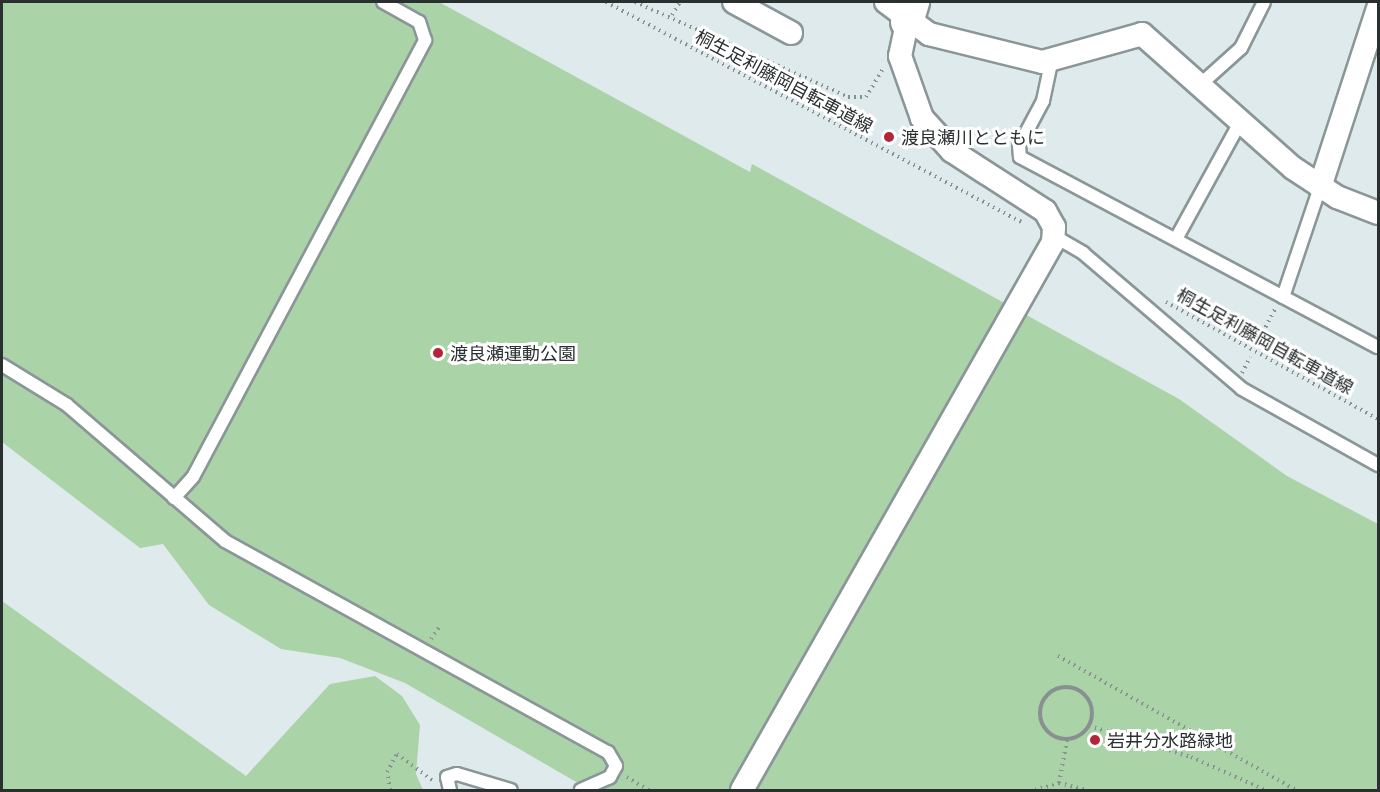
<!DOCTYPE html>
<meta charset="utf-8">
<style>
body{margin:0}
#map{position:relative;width:1380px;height:792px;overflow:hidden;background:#dfeaec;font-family:"Noto Sans","Noto Sans JP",sans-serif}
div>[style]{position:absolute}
.green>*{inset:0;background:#abd3a8}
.path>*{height:4px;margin-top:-2px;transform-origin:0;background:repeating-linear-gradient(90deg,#889091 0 1.5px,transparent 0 6px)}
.path>.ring{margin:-2px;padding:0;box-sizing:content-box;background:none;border:4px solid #889091;border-radius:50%}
.roads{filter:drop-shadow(2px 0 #8b9698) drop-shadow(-2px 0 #8b9698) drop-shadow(0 2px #8b9698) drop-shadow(0 -2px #8b9698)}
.lane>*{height:12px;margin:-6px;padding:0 6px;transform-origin:6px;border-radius:6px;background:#fff}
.street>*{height:22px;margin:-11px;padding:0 11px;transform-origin:11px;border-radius:11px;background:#fff}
.secondary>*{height:32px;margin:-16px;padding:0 16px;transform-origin:16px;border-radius:16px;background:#fff}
.dots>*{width:16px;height:16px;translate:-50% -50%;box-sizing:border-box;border:3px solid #fff;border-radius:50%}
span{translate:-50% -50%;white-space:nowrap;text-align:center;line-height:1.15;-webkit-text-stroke:6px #fff;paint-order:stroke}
.street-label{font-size:18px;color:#2a2f2f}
.poi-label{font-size:18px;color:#2a2f2f}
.left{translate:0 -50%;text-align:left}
.frame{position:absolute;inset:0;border:3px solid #2a2f2f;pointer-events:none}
</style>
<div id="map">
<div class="green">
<div style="clip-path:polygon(2px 2px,439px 2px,750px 172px,752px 164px,1179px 399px,1287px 476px,1378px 524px,1378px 790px,590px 790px,405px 683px,340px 658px,281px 649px,209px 605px,163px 544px,140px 548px,2px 442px)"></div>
<div style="clip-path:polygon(2px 601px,246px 776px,330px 684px,375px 676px,402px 696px,420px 725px,416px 774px,423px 790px,2px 790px)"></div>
</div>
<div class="path">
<div style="left:606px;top:2px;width:472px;rotate:27.9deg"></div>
<div style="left:635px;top:2px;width:233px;rotate:24deg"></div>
<div style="left:848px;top:97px;width:18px"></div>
<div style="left:866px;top:97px;width:33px;rotate:-59deg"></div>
<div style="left:672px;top:15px;width:15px;rotate:-58deg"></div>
<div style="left:1166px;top:302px;width:242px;rotate:28.9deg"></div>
<div style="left:1257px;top:343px;width:38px;rotate:-62deg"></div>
<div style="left:1242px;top:373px;width:18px;rotate:-63deg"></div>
<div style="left:431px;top:639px;width:14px;rotate:-56deg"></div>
<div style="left:1058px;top:656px;width:273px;rotate:29.4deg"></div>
<div class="ring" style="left:1040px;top:687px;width:48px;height:48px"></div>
<div style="left:1089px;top:726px;width:107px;rotate:16.9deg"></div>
<div style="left:1191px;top:757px;width:81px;rotate:24deg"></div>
<div style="left:627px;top:777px;width:26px;rotate:31deg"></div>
<div style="left:1059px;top:783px;width:44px;rotate:-79.5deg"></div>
<div style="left:390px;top:790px;width:18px;rotate:-99deg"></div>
<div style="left:387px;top:772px;width:21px;rotate:-61deg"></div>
<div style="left:397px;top:754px;width:44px;rotate:36.6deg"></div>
<div style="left:1035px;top:790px;width:25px;rotate:-16deg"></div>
<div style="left:1059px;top:783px;width:29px;rotate:14deg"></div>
</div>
<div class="roads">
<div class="lane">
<div style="left:1051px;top:63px;width:39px;rotate:102deg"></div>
<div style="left:1043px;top:101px;width:51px;rotate:118.1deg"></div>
<div style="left:1019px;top:146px;width:11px;rotate:85deg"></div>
<div style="left:1020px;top:157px;width:405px;rotate:28deg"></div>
<div style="left:1202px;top:83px;width:52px;rotate:-41.9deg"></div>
<div style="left:1241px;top:48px;width:51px;rotate:-63.4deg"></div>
<div style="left:1054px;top:236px;width:34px;rotate:30deg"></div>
<div style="left:1083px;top:253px;width:209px;rotate:40.5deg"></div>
<div style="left:1242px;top:389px;width:156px;rotate:29.2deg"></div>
<div style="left:1176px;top:239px;width:137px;rotate:-61.2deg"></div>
<div style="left:1283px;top:297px;width:116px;rotate:-71.4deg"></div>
<div style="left:2px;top:365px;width:76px;rotate:31.6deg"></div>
<div style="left:67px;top:405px;width:208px;rotate:40.7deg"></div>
<div style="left:225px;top:541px;width:437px;rotate:28.9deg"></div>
<div style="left:608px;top:752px;width:16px;rotate:60deg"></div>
<div style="left:616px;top:766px;width:13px;rotate:119deg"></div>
<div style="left:610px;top:777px;width:32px;rotate:156deg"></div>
<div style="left:174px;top:498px;width:28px;rotate:-48deg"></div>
<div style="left:193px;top:477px;width:495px;rotate:-62deg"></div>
<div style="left:425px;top:40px;width:19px;rotate:-108deg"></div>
<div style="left:419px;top:22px;width:41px;rotate:-150.9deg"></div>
<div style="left:450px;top:790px;width:13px;rotate:-103deg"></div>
<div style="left:447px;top:777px;width:10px;rotate:-17deg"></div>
<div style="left:457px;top:774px;width:56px;rotate:16.5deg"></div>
</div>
<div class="street">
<div style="left:734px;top:2px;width:65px;rotate:28.5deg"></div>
<div style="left:886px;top:2px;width:54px;rotate:36.7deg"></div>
<div style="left:929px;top:34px;width:116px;rotate:13.9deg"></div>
<div style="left:1042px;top:62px;width:104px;rotate:-15.6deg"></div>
<div style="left:1142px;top:34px;width:202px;rotate:41.6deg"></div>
<div style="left:1293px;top:168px;width:53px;rotate:33.4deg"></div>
<div style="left:1337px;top:197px;width:44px;rotate:21.3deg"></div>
<div style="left:1320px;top:187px;width:188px;rotate:-72deg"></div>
<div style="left:742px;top:790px;width:630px;rotate:-60.42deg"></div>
<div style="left:1053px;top:242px;width:15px;rotate:-86deg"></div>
<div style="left:1054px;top:227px;width:18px;rotate:-119deg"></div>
<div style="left:1045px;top:211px;width:111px;rotate:-147.2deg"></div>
<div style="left:952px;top:151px;width:45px;rotate:-132.3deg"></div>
<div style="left:922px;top:118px;width:66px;rotate:-109.5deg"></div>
<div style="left:900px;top:56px;width:35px;rotate:-78deg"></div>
</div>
<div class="secondary">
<div style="left:907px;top:22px;width:21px;rotate:-73deg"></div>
</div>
</div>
<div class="dots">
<div style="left:889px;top:137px;background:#b6243c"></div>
<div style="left:438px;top:353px;background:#b6243c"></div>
<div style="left:1095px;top:740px;background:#b6243c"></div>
</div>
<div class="street-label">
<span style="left:784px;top:81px;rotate:28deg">桐生足利藤岡自転車道線</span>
<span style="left:1265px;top:341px;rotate:29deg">桐生足利藤岡自転車道線</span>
</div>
<div class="poi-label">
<span class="left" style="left:901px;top:137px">渡良瀬川とともに</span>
<span class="left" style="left:450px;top:353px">渡良瀬運動公園</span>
<span class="left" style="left:1107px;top:740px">岩井分水路緑地</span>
</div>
<div class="frame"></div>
</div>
